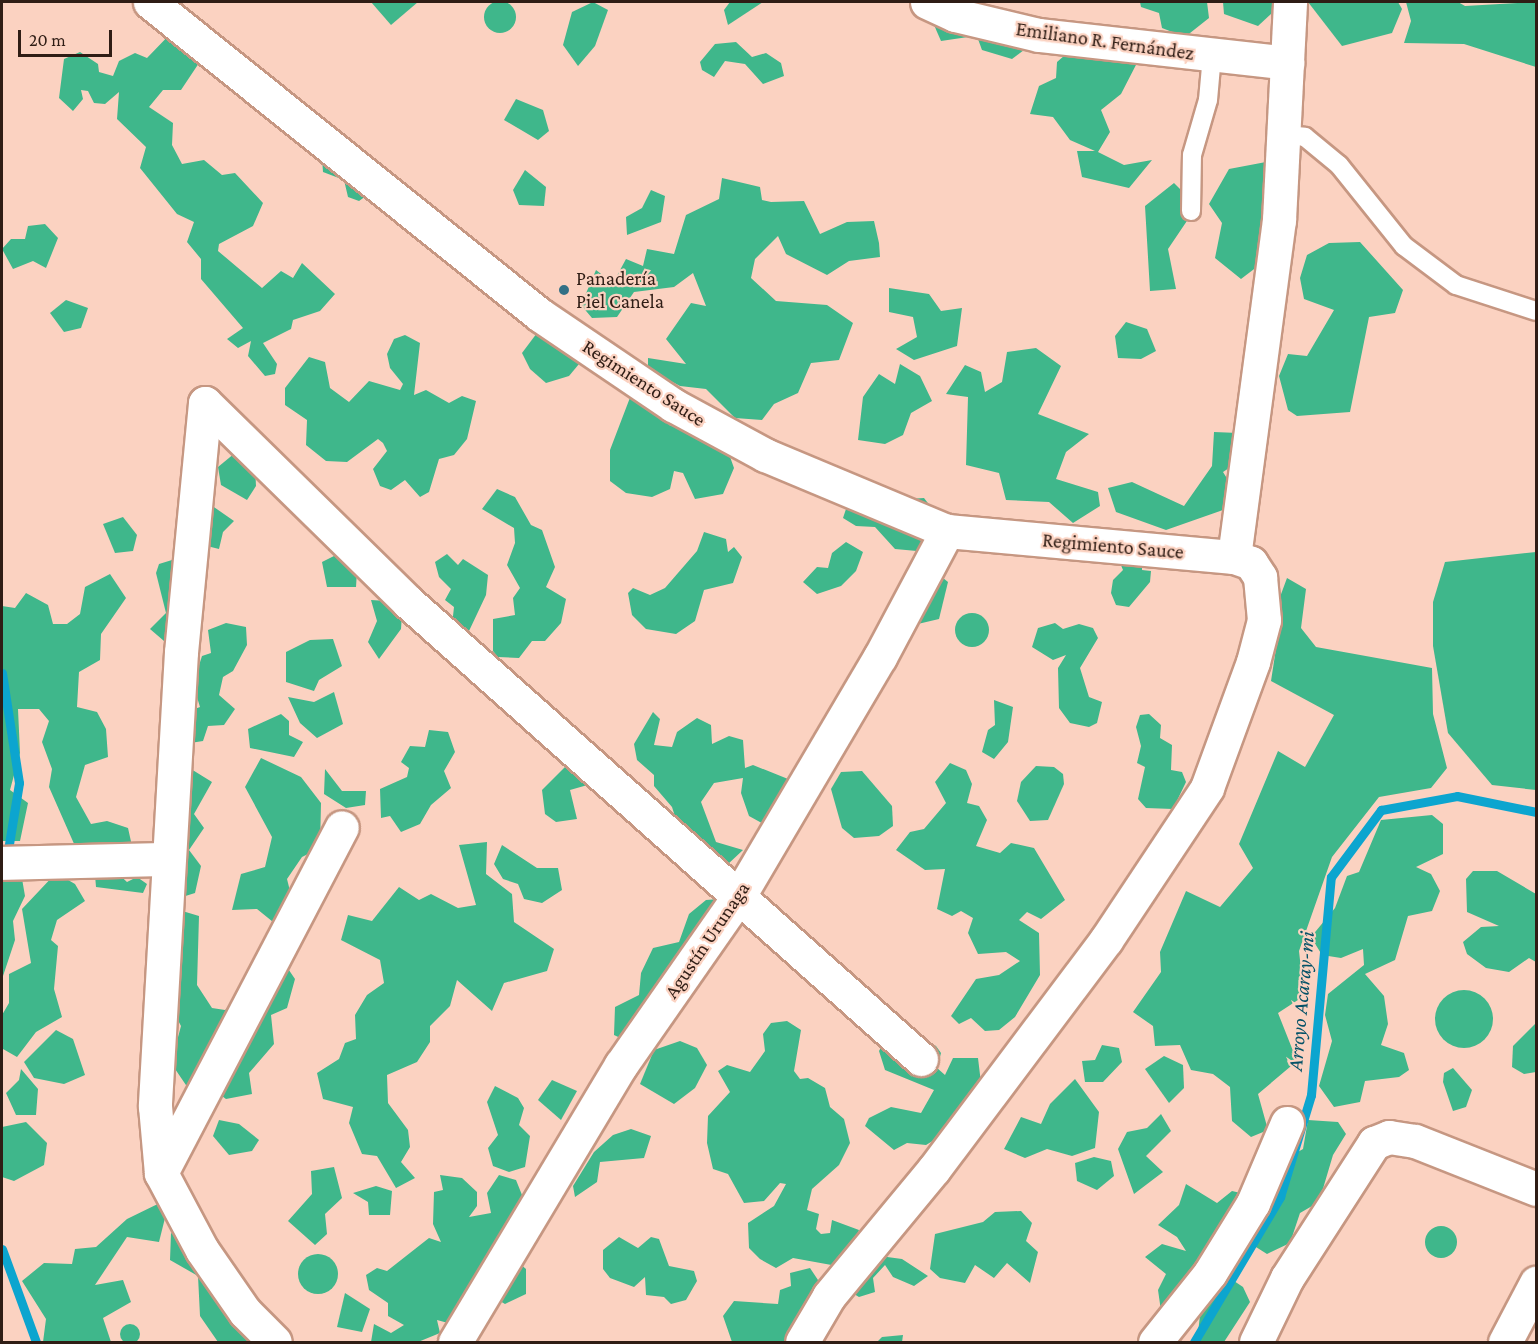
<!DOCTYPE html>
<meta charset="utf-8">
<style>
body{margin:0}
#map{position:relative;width:1538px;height:1344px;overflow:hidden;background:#fbd2c1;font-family:"Crimson Pro",serif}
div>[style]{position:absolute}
.forest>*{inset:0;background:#3fb78b}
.round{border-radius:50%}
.stream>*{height:9px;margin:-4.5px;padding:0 4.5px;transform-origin:4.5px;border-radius:4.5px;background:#0ca5cf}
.roads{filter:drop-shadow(2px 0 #c69782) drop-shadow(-2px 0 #c69782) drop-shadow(0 2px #c69782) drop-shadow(0 -2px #c69782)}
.service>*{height:18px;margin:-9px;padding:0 9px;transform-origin:9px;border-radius:9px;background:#fff}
.minor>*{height:33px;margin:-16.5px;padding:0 16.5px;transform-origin:16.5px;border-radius:16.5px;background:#fff}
.dots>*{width:16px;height:16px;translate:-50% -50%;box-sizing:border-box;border:3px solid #fbd2c1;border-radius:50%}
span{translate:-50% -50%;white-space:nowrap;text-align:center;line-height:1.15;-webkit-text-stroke:4.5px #fbd2c1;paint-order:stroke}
.street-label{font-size:20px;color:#2f1d15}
.poi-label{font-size:20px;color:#2f1d15}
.left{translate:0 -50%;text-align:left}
.water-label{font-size:21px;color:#045167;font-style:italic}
.frame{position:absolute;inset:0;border:3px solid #2f1d15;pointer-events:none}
.scale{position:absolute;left:18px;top:30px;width:94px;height:27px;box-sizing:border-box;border:3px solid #2f1d15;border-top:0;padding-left:8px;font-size:18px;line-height:21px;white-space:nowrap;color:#2f1d15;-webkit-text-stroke:4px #fbd2c1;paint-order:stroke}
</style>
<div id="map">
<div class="forest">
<div class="round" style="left:484px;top:1px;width:32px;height:32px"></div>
<div style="clip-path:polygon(371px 2px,418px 2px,391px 25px)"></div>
<div style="clip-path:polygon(593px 2px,608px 10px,595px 46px,578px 66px,563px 45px,572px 12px)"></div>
<div style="clip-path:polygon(730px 2px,763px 2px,728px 25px,724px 10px)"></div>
<div style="clip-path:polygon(1140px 2px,1207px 2px,1209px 18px,1185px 37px,1162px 28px,1159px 13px,1141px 7px)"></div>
<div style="clip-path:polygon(1223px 2px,1284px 2px,1258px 26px,1224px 14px)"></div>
<div style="clip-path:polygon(1308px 2px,1398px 2px,1402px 9px,1392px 33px,1342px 46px)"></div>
<div style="clip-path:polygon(1406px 2px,1458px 2px,1465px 6px,1536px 2px,1536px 67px,1464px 44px,1404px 43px,1411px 21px)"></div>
<div style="clip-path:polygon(931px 18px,981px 19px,968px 37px,941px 41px)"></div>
<div style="clip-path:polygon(985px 24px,1028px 47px,1012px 59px,982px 50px,978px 39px)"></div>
<div style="clip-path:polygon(175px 29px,201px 60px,181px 90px,163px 90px,149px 107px,173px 123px,172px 145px,182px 164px,204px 160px,222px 175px,235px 173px,263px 203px,253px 226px,219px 244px,218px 251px,262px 288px,281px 271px,293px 278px,302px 263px,335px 294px,320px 311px,293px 320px,291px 329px,263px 343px,277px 364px,275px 374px,265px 376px,248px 356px,251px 341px,238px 348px,227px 339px,243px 328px,201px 279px,201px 259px,187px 242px,194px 222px,177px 214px,140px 168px,146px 147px,117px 119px,119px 92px,105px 104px,94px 103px,88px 91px,81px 90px,83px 99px,73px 111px,59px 98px,64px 59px,80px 52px,98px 64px,99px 72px,113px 76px,119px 61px,135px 53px,147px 58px)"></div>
<div style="clip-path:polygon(736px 42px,752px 57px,766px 53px,781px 63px,784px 76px,763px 84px,745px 64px,725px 61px,714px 77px,702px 70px,700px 62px,715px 44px)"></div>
<div style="clip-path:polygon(1080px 42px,1138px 61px,1121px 94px,1101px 110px,1110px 132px,1098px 152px,1124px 165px,1152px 160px,1129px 188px,1082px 177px,1077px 151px,1095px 151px,1070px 140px,1053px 117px,1030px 114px,1039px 86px,1056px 78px,1057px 62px)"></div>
<div style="clip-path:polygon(516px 99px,543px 110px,549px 131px,538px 140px,504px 120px)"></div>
<div style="clip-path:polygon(322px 158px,366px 196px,359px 201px,348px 197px,344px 180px,323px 172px)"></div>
<div style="clip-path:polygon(1266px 162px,1262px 263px,1241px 279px,1215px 258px,1222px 223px,1209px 204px,1229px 169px)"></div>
<div style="clip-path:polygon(525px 170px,546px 187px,544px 206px,519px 205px,513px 190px)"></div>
<div style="clip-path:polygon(722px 178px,760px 187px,762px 200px,771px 202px,804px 201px,820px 234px,847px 222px,874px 221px,879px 243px,880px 257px,849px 261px,827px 275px,786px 254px,778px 236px,755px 259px,751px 278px,776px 301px,827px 305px,853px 323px,839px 360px,811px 363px,798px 393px,774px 404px,762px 420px,735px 418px,706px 389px,680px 386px,648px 369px,648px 358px,686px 364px,666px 339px,691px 303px,706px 306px,693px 273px,674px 287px,634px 292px,617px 317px,592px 318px,581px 305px,596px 270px,613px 283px,626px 259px,643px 266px,647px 249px,674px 254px,686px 215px,719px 199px)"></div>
<div style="clip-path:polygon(1174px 183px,1197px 206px,1168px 249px,1176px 289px,1150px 291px,1145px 206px)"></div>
<div style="clip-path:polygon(651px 190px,665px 196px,661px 222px,627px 235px,626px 217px,642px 208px)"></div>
<div style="clip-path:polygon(45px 224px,58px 238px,46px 268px,33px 261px,13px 269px,2px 249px,11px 239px,25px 239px,28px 226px)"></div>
<div style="clip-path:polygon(1360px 242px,1403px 290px,1395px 313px,1369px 317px,1350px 412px,1297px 416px,1288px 410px,1279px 376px,1288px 354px,1307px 356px,1334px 310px,1304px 299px,1300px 278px,1307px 255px,1329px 243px)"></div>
<div style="clip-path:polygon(889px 288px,929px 294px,941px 311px,962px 308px,957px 346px,914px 360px,896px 349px,917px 337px,913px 317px,889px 312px)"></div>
<div style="clip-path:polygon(66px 300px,88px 308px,81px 328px,64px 332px,50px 313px)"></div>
<div style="clip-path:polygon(1126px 322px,1147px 329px,1156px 351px,1141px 359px,1118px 358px,1115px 336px)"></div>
<div style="clip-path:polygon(537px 333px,576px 352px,579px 364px,569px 376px,546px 383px,530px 369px,522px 353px)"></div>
<div style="clip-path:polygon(405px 335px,420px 343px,414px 395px,426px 390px,449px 403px,462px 396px,476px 401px,467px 439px,454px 455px,439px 459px,429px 492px,420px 497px,405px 480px,391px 490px,380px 486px,373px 469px,387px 451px,383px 443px,378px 439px,347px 462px,326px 461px,306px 445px,307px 420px,285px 405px,285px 388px,309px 357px,325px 362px,330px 388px,349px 402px,369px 381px,400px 390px,403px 384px,390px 368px,387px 354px,394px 339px)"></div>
<div style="clip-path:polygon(1036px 348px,1061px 366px,1038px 414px,1089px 434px,1066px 452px,1056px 479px,1098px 492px,1100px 506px,1073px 523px,1049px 502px,1006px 500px,999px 473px,966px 465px,968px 397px,946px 394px,965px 365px,981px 372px,985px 392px,1002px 382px,1007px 352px)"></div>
<div style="clip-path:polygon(900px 364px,920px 376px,932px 401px,911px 413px,903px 435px,885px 444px,858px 440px,863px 397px,879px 374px,895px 384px)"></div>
<div style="clip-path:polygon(631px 395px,669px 412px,669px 425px,710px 439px,729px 454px,734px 468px,723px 494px,695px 499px,683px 473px,674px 471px,670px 489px,652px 497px,626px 493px,610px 481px,610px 450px)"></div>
<div style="clip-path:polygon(1214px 432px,1238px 433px,1244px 458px,1223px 472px,1236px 493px,1223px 510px,1166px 530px,1116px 512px,1108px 488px,1132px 482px,1184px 506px,1212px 466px)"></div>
<div style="clip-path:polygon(235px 453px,255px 467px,256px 486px,247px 500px,221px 485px,218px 467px)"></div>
<div style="clip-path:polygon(217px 475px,211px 505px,234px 521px,223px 532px,219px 549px,199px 544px,199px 476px)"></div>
<div style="clip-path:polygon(497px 489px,515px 497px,531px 525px,542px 530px,555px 567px,546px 587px,566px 599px,561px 623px,545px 641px,532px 641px,519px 658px,498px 657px,493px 651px,493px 619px,515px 615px,513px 598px,520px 588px,507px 565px,515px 543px,514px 528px,482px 509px)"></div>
<div style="clip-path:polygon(924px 498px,940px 519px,928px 552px,895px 549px,875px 527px,856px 526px,843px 518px,848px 503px)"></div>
<div style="clip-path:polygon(123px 517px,137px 535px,133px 551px,115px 553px,103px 524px)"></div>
<div style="clip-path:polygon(704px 532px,726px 539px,728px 552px,734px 547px,742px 557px,733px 583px,704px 590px,695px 621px,676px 634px,646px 629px,632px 615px,628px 593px,633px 588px,650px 595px,665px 588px,697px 551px)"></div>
<div style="clip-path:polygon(846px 542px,863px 552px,856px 571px,841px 586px,817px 594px,803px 582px,817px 567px,828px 568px,832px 553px)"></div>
<div style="clip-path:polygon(1536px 552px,1536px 790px,1492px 785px,1448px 733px,1433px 646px,1433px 602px,1445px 562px)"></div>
<div style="clip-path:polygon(1116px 553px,1142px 557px,1142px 570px,1151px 571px,1150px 582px,1129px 607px,1116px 605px,1111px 593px,1113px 580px,1123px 570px)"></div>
<div style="clip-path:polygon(447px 554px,458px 565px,463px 559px,488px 575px,486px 595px,469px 631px,452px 625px,454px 607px,445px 600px,451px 589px,439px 577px,435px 562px)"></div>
<div style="clip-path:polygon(336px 555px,357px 571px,356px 587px,327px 587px,322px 562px)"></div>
<div style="clip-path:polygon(172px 560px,196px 563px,171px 647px,150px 629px,166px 613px,156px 573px,159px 564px)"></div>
<div style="clip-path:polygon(110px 574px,126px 598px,101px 634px,100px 660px,79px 672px,77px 707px,97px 712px,106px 729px,108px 757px,85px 765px,76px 797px,91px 824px,107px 821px,128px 828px,132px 846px,75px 846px,49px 787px,52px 769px,42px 742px,49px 721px,39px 709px,18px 709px,20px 753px,10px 790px,28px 803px,20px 841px,2px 841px,2px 606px,15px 608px,26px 593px,48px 605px,53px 624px,67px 624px,80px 614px,85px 587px)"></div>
<div style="clip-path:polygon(938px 574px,948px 582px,939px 619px,905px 627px)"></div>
<div style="clip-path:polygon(1287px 578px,1306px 589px,1301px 628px,1316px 647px,1432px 668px,1433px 714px,1447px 768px,1431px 788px,1379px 797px,1332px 857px,1299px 951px,1304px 996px,1278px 1013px,1297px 1061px,1258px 1094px,1268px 1130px,1251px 1137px,1232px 1121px,1230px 1087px,1213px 1074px,1191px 1070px,1180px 1045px,1155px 1046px,1153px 1026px,1133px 1012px,1161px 972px,1160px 952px,1186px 891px,1220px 907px,1253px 868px,1239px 844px,1278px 751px,1305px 767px,1334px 715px,1271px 681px,1277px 642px,1270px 624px)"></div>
<div style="clip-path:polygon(371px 600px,387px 601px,402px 614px,401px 629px,379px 659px,368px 642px,377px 621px)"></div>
<div class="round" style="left:955px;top:613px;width:34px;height:34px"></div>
<div style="clip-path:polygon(226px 623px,246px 627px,247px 645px,233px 671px,223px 677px,219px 695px,235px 709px,224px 725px,208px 726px,203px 741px,184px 744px,184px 713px,200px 707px,193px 684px,202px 656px,211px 653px,208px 630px)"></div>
<div style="clip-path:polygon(1055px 623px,1063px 629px,1079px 624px,1093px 628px,1098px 638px,1080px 668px,1089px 697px,1102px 702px,1097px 723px,1089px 727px,1070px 723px,1059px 708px,1058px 668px,1066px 655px,1053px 660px,1032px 647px,1038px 628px)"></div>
<div style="clip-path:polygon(333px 639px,342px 666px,319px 680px,314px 691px,286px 682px,286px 652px,310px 640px)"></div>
<div style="clip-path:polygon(334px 692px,343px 724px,317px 738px,300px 723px,288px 697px,314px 702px)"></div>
<div style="clip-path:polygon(994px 700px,1013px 707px,1008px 742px,994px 759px,982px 752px,988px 730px,995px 725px)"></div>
<div style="clip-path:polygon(653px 712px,660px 719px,654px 745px,672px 747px,677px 732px,697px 718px,711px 725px,712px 744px,729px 736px,743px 740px,745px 768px,753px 765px,793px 781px,767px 826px,749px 816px,741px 793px,743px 778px,714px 783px,701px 802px,716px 842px,743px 850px,727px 865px,679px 829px,672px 807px,654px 786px,654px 775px,637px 760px,634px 744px)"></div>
<div style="clip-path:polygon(281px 714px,289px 721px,289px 735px,303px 742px,294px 757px,250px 748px,248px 729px)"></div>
<div style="clip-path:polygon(1149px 714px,1161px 725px,1160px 738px,1172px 745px,1171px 770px,1182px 772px,1186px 782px,1173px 809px,1146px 808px,1138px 799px,1145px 767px,1137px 763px,1141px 746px,1136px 727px,1140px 715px)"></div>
<div style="clip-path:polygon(429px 730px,448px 732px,455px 752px,444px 771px,451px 788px,431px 805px,420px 824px,401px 832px,390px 816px,381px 818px,380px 789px,407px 777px,409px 768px,401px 762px,410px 746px,425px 747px)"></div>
<div style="clip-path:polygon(261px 758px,301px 777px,321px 803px,320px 848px,302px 857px,287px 879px,292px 899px,278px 926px,257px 909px,232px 910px,241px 874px,265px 867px,272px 837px,245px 787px)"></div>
<div style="clip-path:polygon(570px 762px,598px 782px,570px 790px,577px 819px,556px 822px,545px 814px,542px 790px)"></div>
<div style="clip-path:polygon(950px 763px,966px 770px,972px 784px,967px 803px,979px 806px,987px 820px,976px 846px,1000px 853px,1011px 843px,1034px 848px,1065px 900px,1041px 919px,1027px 912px,1019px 920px,1039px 933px,1040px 975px,1015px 1017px,999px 1030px,985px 1031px,971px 1018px,959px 1024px,951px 1016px,976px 979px,999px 975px,1020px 961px,1006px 952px,978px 954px,968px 933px,973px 918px,961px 911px,952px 916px,937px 909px,945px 869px,925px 870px,896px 850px,910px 832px,924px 829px,946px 803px,935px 782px)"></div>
<div style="clip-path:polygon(1036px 766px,1054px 767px,1063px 774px,1064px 784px,1048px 820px,1030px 821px,1017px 801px,1021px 782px)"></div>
<div style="clip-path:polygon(191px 769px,212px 782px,194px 814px,204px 828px,189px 850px,201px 866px,195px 893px,179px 898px,180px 778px)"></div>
<div style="clip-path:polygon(325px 769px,342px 791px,366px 791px,365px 805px,346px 808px,324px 794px)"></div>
<div style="clip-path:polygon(862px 771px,892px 806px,893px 826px,879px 836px,854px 838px,842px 828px,831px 789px,841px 772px)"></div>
<div style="clip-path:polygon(1432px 815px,1443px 824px,1443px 854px,1416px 867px,1431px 874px,1440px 891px,1432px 911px,1408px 916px,1395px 960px,1365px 974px,1384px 996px,1388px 1024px,1381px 1045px,1404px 1053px,1409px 1070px,1399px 1077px,1365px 1081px,1360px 1102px,1334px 1107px,1319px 1086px,1332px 1041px,1325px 1015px,1328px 994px,1364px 965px,1363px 949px,1341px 958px,1322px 955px,1311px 937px,1335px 908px,1347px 876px,1359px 872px,1381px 820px)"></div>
<div style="clip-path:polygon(487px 842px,486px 874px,512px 894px,514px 922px,554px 949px,547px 971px,504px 983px,492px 1011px,457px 980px,450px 1006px,430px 1026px,430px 1042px,417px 1062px,387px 1075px,388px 1103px,408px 1130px,410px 1147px,401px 1162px,415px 1178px,396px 1188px,377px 1156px,362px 1154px,349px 1123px,353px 1107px,323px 1099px,317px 1073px,339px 1059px,345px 1043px,356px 1039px,355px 1015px,367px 995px,384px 983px,380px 960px,341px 940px,348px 915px,372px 921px,399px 887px,419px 900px,431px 894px,458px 908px,476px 905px,459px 845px)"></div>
<div style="clip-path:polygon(502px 845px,537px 868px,558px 868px,562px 890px,542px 903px,524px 899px,518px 884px,503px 879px,494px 864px)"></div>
<div style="clip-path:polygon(2px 865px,20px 867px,25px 896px,13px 921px,15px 940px,2px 979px)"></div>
<div style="clip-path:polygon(113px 869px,127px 882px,137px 877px,147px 884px,143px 893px,96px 887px,95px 875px)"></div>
<div style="clip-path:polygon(1473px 871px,1497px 871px,1536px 894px,1536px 962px,1529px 958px,1509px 972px,1486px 968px,1467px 954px,1463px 942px,1481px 927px,1499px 926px,1467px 912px,1466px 879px)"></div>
<div style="clip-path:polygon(56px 873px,75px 884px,85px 901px,57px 920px,51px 940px,58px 946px,54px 989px,62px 1017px,36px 1032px,17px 1057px,3px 1049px,2px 1015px,9px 1003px,9px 974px,31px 963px,22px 909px)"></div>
<div style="clip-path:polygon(719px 899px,633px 1044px,614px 1035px,615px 1007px,639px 995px,641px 973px,653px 948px,679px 942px,689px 914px,706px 900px)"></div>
<div style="clip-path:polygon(179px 910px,199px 916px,197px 985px,212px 1008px,225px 1010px,247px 993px,250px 965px,276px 951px,295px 979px,287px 1008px,271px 1015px,274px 1044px,249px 1073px,252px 1094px,226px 1099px,211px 1088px,190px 1091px,171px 1063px,181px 1026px,171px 1007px)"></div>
<div class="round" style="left:1435px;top:990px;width:58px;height:58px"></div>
<div style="clip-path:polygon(787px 1021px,801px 1030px,794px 1071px,800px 1079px,808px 1078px,825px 1088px,830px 1107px,844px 1119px,850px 1143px,839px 1165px,812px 1189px,807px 1210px,819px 1214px,816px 1229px,821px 1234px,830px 1233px,832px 1220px,859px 1230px,850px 1254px,837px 1266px,793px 1258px,776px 1268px,760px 1259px,749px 1248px,748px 1223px,774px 1206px,786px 1184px,780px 1183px,764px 1201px,744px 1203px,728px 1174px,713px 1169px,707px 1143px,708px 1116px,730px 1092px,718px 1071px,727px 1065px,750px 1072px,765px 1051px,763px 1034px,771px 1023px)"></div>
<div style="clip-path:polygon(1536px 1023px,1536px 1072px,1524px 1074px,1512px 1067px,1513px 1046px)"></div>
<div style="clip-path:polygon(56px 1030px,73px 1039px,85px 1075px,64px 1084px,34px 1078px,24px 1062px)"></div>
<div style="clip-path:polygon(921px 1037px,936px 1046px,941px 1053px,937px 1068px,945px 1075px,953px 1058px,978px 1058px,981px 1083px,951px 1130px,926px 1145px,907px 1143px,894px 1150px,865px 1126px,869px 1118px,891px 1107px,921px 1113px,934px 1090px,885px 1070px,879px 1051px,883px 1044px)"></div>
<div style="clip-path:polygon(680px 1041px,697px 1048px,707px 1065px,695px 1088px,674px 1104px,640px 1084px,654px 1050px)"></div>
<div style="clip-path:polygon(1102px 1045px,1119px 1048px,1122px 1062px,1103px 1082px,1085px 1082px,1082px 1061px,1095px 1060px)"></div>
<div style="clip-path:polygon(1164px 1056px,1183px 1065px,1184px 1088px,1169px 1103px,1145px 1069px)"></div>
<div style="clip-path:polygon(1453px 1068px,1472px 1090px,1466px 1107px,1453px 1111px,1443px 1082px,1444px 1073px)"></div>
<div style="clip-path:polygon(21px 1069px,38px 1089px,36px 1115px,16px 1115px,6px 1093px,19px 1080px)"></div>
<div style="clip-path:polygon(1075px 1079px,1099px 1112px,1095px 1148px,1072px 1156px,1047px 1149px,1025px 1158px,1004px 1149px,1021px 1117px,1041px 1124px,1050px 1104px)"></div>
<div style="clip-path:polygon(552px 1080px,577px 1091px,561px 1120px,538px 1100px)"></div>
<div style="clip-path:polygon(495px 1086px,518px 1098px,524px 1108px,519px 1125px,530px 1136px,525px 1167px,509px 1172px,493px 1166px,488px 1148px,498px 1135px,487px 1102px)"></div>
<div style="clip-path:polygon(1161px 1114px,1171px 1131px,1146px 1156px,1163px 1172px,1134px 1194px,1118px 1149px,1127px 1132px,1147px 1128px)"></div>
<div style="clip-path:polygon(219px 1120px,239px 1124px,259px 1140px,252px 1151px,229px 1155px,213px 1136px)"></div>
<div style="clip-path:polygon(1308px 1120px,1338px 1122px,1346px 1134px,1333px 1155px,1319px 1202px,1300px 1213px,1290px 1243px,1267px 1254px,1248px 1242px,1248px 1228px,1273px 1208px,1282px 1161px,1303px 1149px)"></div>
<div style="clip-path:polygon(26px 1122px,47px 1143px,44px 1165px,14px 1181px,2px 1177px,2px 1127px)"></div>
<div style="clip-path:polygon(631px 1129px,651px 1136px,644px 1158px,600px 1162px,597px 1182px,575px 1197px,573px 1186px,594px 1152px,613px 1135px)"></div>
<div style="clip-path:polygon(1094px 1157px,1111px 1161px,1114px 1176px,1097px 1190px,1077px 1181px,1075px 1163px)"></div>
<div style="clip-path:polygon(334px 1167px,342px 1198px,325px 1214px,327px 1234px,315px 1245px,288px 1221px,312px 1194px,311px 1171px)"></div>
<div style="clip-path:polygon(440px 1175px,462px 1178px,477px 1192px,477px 1206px,469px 1217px,491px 1213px,487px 1193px,499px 1175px,516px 1180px,526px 1205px,448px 1323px,437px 1320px,440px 1333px,418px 1342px,371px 1342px,374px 1324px,391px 1333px,404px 1325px,388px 1316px,388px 1303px,369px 1290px,366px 1275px,377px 1268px,387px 1271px,429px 1238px,441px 1242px,433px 1224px,434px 1192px,443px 1190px)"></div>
<div style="clip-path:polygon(1186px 1184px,1217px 1203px,1232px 1191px,1249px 1195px,1197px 1292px,1212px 1299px,1231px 1279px,1243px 1287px,1250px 1302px,1224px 1342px,1197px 1342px,1200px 1315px,1176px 1305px,1161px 1311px,1158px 1290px,1166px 1274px,1145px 1257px,1162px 1244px,1186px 1251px,1177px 1237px,1158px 1225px,1179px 1205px)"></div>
<div style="clip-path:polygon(376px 1186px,392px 1191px,390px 1215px,369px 1215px,368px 1202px,353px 1193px)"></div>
<div style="clip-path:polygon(170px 1198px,159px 1242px,127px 1237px,95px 1285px,123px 1280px,131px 1302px,103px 1318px,111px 1342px,43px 1342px,46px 1319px,22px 1281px,44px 1263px,72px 1264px,75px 1249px,96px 1247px,127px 1219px)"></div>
<div style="clip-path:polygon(1021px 1211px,1032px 1223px,1026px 1241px,1038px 1252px,1030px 1283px,1007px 1263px,994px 1278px,975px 1265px,965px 1283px,940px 1278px,930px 1269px,935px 1234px,983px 1222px,995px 1212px)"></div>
<div class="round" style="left:1425px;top:1226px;width:32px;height:32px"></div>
<div style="clip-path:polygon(171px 1233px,204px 1250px,246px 1285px,257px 1319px,284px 1342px,218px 1342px,200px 1316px,198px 1276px,170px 1260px)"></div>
<div style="clip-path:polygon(619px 1237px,638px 1248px,651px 1237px,659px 1239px,669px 1266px,694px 1271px,697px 1281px,686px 1300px,671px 1304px,664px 1297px,646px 1295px,645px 1277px,634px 1287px,610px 1278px,603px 1269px,603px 1250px)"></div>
<div class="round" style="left:298px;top:1254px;width:40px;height:40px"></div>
<div style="clip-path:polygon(865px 1254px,902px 1259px,928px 1276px,914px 1286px,893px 1277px,885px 1265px,873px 1278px,875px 1292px,859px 1297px,844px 1288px)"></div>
<div style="clip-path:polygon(519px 1263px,526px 1269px,526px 1294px,505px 1304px,493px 1297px)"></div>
<div style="clip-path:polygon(810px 1268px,824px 1289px,797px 1342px,732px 1342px,723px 1316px,734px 1301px,778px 1304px,780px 1290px,791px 1286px,790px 1273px)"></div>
<div style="clip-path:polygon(345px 1293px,370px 1309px,362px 1332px,337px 1327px)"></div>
<div class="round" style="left:120px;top:1324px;width:20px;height:20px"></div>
<div style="clip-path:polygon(903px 1335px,902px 1342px,877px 1342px,882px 1337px)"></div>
</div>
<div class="stream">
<div style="left:2px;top:673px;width:111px;rotate:81.2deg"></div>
<div style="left:19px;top:783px;width:74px;rotate:99.3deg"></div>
<div style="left:2px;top:1249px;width:99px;rotate:69.9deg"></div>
<div style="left:1194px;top:1342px;width:169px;rotate:-59.3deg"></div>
<div style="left:1280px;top:1197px;width:107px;rotate:-73.1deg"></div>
<div style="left:1311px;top:1095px;width:219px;rotate:-84.8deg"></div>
<div style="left:1331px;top:877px;width:84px;rotate:-53.3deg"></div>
<div style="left:1381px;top:810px;width:77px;rotate:-10.4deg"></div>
<div style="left:1457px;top:796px;width:81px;rotate:11.4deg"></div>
</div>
<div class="roads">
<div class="service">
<div style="left:1284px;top:135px;width:21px;rotate:5deg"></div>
<div style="left:1305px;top:137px;width:44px;rotate:39.5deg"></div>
<div style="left:1339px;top:165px;width:104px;rotate:51.3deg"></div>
<div style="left:1404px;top:246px;width:65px;rotate:36.9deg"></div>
<div style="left:1456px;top:285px;width:84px;rotate:18deg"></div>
<div style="left:1191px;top:211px;width:56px;rotate:-89deg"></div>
<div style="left:1192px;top:155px;width:57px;rotate:-73.8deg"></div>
<div style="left:1208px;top:100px;width:45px;rotate:-84.9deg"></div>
</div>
<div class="minor">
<div style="left:150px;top:2px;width:500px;rotate:38.75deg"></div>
<div style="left:540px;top:315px;width:161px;rotate:34.1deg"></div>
<div style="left:673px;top:405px;width:105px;rotate:28.5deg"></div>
<div style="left:765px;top:455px;width:197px;rotate:22.7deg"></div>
<div style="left:947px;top:531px;width:288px;rotate:5.2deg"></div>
<div style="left:1234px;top:557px;width:18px;rotate:19deg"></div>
<div style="left:1251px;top:563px;width:17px;rotate:57deg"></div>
<div style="left:1260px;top:577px;width:43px;rotate:84.7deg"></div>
<div style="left:1264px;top:620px;width:43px;rotate:104.7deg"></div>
<div style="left:1253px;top:662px;width:134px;rotate:110.1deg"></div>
<div style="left:1207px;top:788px;width:182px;rotate:123.6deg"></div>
<div style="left:1106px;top:940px;width:286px;rotate:126.9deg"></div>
<div style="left:934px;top:1169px;width:165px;rotate:129.6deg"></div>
<div style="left:829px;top:1296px;width:53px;rotate:120.4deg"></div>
<div style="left:927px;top:2px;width:31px;rotate:25deg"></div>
<div style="left:955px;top:15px;width:86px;rotate:13.4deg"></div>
<div style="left:1039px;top:35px;width:250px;rotate:6.4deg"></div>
<div style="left:205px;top:403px;width:250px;rotate:95.5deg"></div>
<div style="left:181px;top:652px;width:455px;rotate:93.3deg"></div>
<div style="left:155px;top:1106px;width:67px;rotate:84.9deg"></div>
<div style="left:161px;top:1173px;width:87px;rotate:62deg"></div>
<div style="left:202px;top:1250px;width:75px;rotate:55.3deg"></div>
<div style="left:245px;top:1312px;width:42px;rotate:45deg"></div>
<div style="left:205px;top:403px;width:284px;rotate:44.4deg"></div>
<div style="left:408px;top:602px;width:687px;rotate:41.7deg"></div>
<div style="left:1234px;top:557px;width:340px;rotate:-82.4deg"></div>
<div style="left:1279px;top:220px;width:218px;rotate:-87.1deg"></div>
<div style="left:2px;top:863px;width:165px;rotate:-1.4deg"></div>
<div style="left:161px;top:1173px;width:390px;rotate:-62.4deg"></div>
<div style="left:455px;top:1342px;width:323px;rotate:-59.1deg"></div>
<div style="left:621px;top:1065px;width:206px;rotate:-55.1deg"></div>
<div style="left:739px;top:896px;width:277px;rotate:-59.5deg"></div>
<div style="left:880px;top:657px;width:143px;rotate:-62deg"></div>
<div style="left:1155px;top:1342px;width:88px;rotate:-51.4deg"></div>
<div style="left:1210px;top:1273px;width:82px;rotate:-58.4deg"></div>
<div style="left:1253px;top:1203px;width:87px;rotate:-67deg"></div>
<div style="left:1256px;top:1342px;width:71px;rotate:-64.2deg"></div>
<div style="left:1287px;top:1278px;width:161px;rotate:-57.2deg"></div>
<div style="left:1374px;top:1143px;width:16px;rotate:-22deg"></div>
<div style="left:1389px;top:1137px;width:26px;rotate:9deg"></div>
<div style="left:1415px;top:1141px;width:130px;rotate:21.6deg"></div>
<div style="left:1505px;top:1342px;width:67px;rotate:-62.3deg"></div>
</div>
</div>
<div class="dots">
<div style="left:564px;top:290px;background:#327086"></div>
</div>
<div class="street-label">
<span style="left:1105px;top:41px;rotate:8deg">Emiliano R. Fernández</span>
<span style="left:644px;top:383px;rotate:33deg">Regimiento Sauce</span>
<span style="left:1113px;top:546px;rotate:5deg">Regimiento Sauce</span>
<span style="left:707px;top:940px;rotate:-56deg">Agustín Urunaga</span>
</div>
<div class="poi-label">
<span class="left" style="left:576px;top:290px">Panadería<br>Piel Canela</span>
</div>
<div class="water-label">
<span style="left:1301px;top:1001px;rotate:-85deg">Arroyo Acaray-mi</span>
</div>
<div class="frame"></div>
<div class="scale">20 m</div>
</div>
